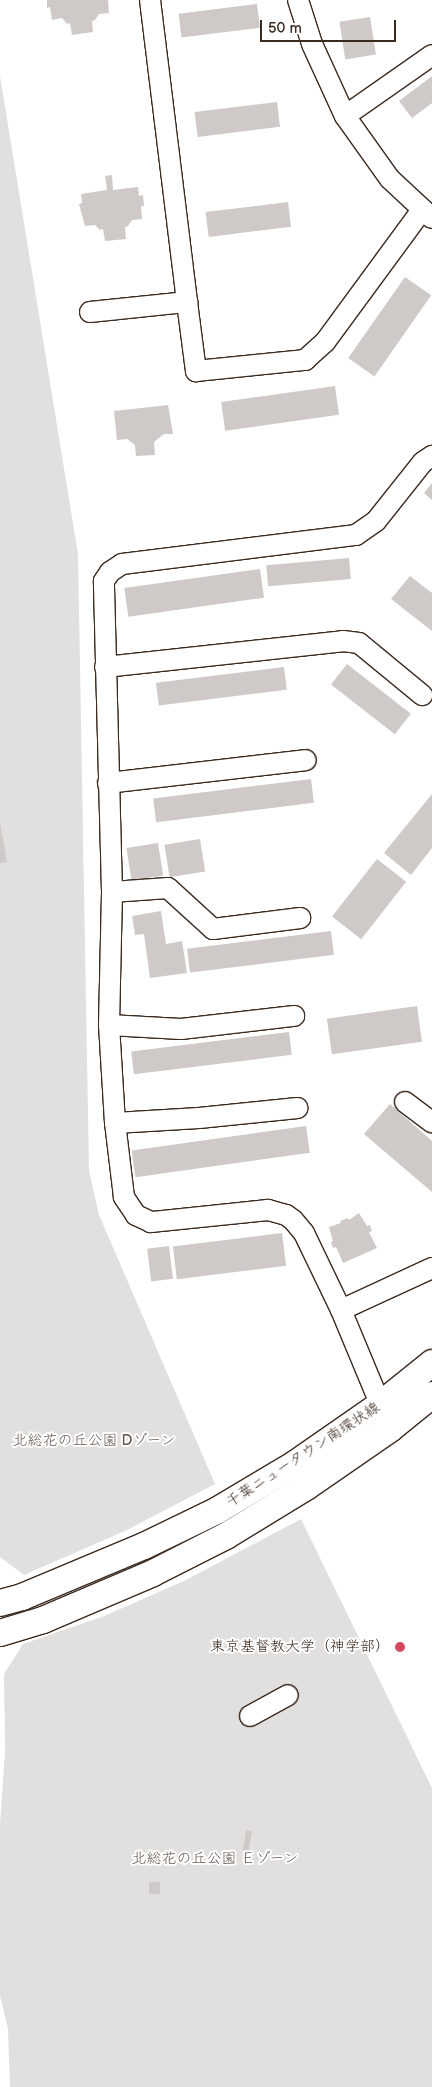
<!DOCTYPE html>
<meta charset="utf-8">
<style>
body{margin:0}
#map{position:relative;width:432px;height:2087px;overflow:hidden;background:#fff;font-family:"Balsamiq Sans","Klee One",sans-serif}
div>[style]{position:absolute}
.green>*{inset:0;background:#e2e0de}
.building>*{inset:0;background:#cfcac7;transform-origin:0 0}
.roads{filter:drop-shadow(1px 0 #3b2a1e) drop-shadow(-1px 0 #3b2a1e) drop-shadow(0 1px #3b2a1e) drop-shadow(0 -1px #3b2a1e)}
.minor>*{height:20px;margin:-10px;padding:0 10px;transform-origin:10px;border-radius:10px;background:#fff}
.major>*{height:26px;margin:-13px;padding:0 13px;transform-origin:13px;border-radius:13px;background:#fff}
.dots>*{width:14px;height:14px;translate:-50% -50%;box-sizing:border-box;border:2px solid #fff;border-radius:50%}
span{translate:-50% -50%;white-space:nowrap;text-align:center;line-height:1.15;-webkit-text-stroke:4px #fff;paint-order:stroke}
.park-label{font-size:15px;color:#65584e}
.street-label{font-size:15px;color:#3b2a1e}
.poi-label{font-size:15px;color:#3b2a1e}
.right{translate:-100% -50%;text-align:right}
.scale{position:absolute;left:260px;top:20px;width:136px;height:22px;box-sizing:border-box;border:2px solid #3b2a1e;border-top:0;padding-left:6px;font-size:15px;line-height:18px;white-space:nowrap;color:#3b2a1e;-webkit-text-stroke:4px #fff;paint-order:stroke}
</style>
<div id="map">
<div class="green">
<div style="clip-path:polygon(0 76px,78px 554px,89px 1171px,99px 1215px,215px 1484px,127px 1530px,24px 1575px,0 1557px)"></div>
<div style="clip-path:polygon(301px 1519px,432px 1788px,432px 2087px,10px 2087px,8px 2029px,0 1996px,0 1825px,5px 1751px,4px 1674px,23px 1644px,104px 1616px,184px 1581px)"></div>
</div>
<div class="building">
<div style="clip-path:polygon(47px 0,108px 0,109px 13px,99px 14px,95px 20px,92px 21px,93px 32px,72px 35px,70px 23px,67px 24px,62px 18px,52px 20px,50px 7px,47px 8px)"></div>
<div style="left:257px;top:4px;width:24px;height:79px;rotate:83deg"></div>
<div style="left:370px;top:17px;width:38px;height:31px;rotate:81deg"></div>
<div style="clip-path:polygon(432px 76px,432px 103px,412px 118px,399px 101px)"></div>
<div style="left:277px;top:102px;width:25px;height:83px;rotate:83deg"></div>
<div style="clip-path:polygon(112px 175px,113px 190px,138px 187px,139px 196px,143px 195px,144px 206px,141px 206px,142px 219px,132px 220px,128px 226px,125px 227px,126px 239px,105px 241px,103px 229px,100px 230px,95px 225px,85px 226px,79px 204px,82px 203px,81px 194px,107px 190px,105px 176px)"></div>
<div style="left:288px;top:202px;width:25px;height:83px;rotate:83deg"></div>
<div style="left:405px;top:277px;width:32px;height:99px;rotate:35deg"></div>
<div style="left:335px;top:386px;width:29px;height:115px;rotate:82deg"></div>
<div style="clip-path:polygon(168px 405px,173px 434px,164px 434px,154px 442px,155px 455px,136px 456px,135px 445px,127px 439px,117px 440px,114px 411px)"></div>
<div style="clip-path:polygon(432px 483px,432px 500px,424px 493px)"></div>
<div style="left:349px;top:558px;width:21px;height:83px;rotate:85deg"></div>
<div style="left:260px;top:569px;width:29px;height:137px;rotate:82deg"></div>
<div style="clip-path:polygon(410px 576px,432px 593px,432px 631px,391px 599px)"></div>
<div style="left:347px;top:664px;width:81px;height:26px;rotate:38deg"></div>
<div style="left:284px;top:667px;width:23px;height:129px;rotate:83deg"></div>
<div style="left:311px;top:779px;width:24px;height:159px;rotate:83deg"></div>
<div style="clip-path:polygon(432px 794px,432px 848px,411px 875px,384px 853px)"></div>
<div style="clip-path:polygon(0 822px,7px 862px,0 863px)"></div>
<div style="left:200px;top:839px;width:33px;height:36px;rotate:81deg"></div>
<div style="left:158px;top:843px;width:33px;height:32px;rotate:81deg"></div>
<div style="left:377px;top:859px;width:37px;height:73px;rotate:38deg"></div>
<div style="clip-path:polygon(161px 911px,166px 944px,182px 941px,187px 973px,150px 978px,144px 934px,135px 935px,132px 916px)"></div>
<div style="left:331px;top:931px;width:24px;height:145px;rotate:83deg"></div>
<div style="left:417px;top:1006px;width:36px;height:91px;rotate:82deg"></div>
<div style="left:289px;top:1032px;width:23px;height:159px;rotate:83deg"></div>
<div style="clip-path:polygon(390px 1104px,432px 1141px,432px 1192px,364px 1134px)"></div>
<div style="left:306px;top:1126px;width:27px;height:176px;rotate:82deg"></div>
<div style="clip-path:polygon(359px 1213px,367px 1226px,370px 1225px,372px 1231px,369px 1232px,377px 1248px,343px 1263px,336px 1247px,333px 1248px,331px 1242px,333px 1241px,329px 1227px,341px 1223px,340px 1221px,348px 1218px,349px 1220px)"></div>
<div style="left:282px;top:1233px;width:33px;height:110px;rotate:83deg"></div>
<div style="left:169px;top:1246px;width:33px;height:22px;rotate:83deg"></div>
<div style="left:246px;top:1830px;width:6px;height:21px;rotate:9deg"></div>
<div style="left:149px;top:1882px;width:11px;height:12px"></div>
</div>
<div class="roads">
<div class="minor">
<div style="left:150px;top:0;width:304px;rotate:83deg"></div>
<div style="left:298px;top:0;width:46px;rotate:72.3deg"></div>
<div style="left:312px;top:44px;width:79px;rotate:65.4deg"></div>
<div style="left:345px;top:116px;width:77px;rotate:54.5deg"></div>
<div style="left:390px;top:179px;width:57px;rotate:42.9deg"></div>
<div style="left:345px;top:116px;width:106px;rotate:-35deg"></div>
<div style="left:90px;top:312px;width:98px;rotate:-5.9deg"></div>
<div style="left:187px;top:302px;width:70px;rotate:82.6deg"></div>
<div style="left:196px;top:371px;width:110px;rotate:-5.8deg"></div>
<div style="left:305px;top:360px;width:27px;rotate:-42deg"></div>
<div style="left:325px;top:342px;width:164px;rotate:-53.7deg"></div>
<div style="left:105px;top:667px;width:239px;rotate:-6.2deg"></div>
<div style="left:343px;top:641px;width:16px;rotate:7deg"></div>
<div style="left:359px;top:643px;width:82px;rotate:39.5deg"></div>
<div style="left:108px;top:783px;width:199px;rotate:-6.6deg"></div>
<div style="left:112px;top:892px;width:56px;rotate:-4.1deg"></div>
<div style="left:168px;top:888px;width:61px;rotate:42.3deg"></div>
<div style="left:213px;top:929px;width:88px;rotate:-7.2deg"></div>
<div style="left:109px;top:1025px;width:72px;rotate:3.2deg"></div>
<div style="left:181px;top:1029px;width:114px;rotate:-6.6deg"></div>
<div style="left:405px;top:1102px;width:34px;rotate:37deg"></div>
<div style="left:115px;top:1123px;width:84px;rotate:-3.4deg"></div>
<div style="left:199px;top:1118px;width:99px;rotate:-5.8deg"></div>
<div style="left:341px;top:1310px;width:100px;rotate:-24.8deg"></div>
<div style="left:386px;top:1418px;width:117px;rotate:-112.6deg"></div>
<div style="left:341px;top:1310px;width:85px;rotate:-115.7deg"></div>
<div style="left:304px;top:1233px;width:17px;rotate:-130deg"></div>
<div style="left:293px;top:1220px;width:9px;rotate:-144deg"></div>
<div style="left:286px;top:1215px;width:19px;rotate:-164deg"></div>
<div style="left:268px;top:1210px;width:118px;rotate:174.1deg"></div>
<div style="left:151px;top:1222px;width:17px;rotate:-155deg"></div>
<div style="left:136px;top:1215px;width:22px;rotate:-124deg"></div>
<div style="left:124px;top:1197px;width:75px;rotate:-96.9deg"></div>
<div style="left:115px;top:1123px;width:98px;rotate:-93.5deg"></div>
<div style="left:109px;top:1025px;width:133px;rotate:-88.7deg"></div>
<div style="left:112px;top:892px;width:311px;rotate:-91.5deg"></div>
<div style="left:104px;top:581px;width:11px;rotate:-56deg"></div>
<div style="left:110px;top:572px;width:14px;rotate:-34deg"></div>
<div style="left:122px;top:564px;width:236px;rotate:-7.1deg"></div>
<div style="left:356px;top:535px;width:24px;rotate:-35deg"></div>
<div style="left:376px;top:521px;width:75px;rotate:-51.5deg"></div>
<div style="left:423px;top:462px;width:11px;rotate:-34deg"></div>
<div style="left:250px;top:1716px;width:43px;rotate:-28.9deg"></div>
</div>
<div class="major">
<div style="left:0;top:1603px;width:23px;rotate:-15deg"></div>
<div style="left:22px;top:1597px;width:132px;rotate:-22.7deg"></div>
<div style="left:144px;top:1546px;width:82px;rotate:-25.9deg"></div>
<div style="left:218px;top:1510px;width:90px;rotate:-30.9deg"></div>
<div style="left:295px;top:1464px;width:103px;rotate:-34.8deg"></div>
<div style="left:380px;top:1405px;width:67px;rotate:-38.9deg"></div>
<div style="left:0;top:1633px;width:45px;rotate:-16.8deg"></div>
<div style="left:43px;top:1620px;width:120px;rotate:-23.1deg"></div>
<div style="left:153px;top:1573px;width:82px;rotate:-26.9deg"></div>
<div style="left:226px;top:1536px;width:94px;rotate:-31.5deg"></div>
<div style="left:306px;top:1487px;width:102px;rotate:-34.6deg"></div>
<div style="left:390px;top:1429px;width:54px;rotate:-39deg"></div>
</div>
</div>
<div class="dots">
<div style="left:400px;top:1647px;background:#d1495b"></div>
</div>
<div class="park-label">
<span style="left:94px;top:1441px">北総花の丘公園 Dゾーン</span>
<span style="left:215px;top:1859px">北総花の丘公園 Ｅゾーン</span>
</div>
<div class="street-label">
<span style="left:303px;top:1455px;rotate:-33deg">千葉ニュータウン南環状線</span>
</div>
<div class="poi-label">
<span class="right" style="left:390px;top:1647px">東京基督教大学（神学部）</span>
</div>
<div class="scale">50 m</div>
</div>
